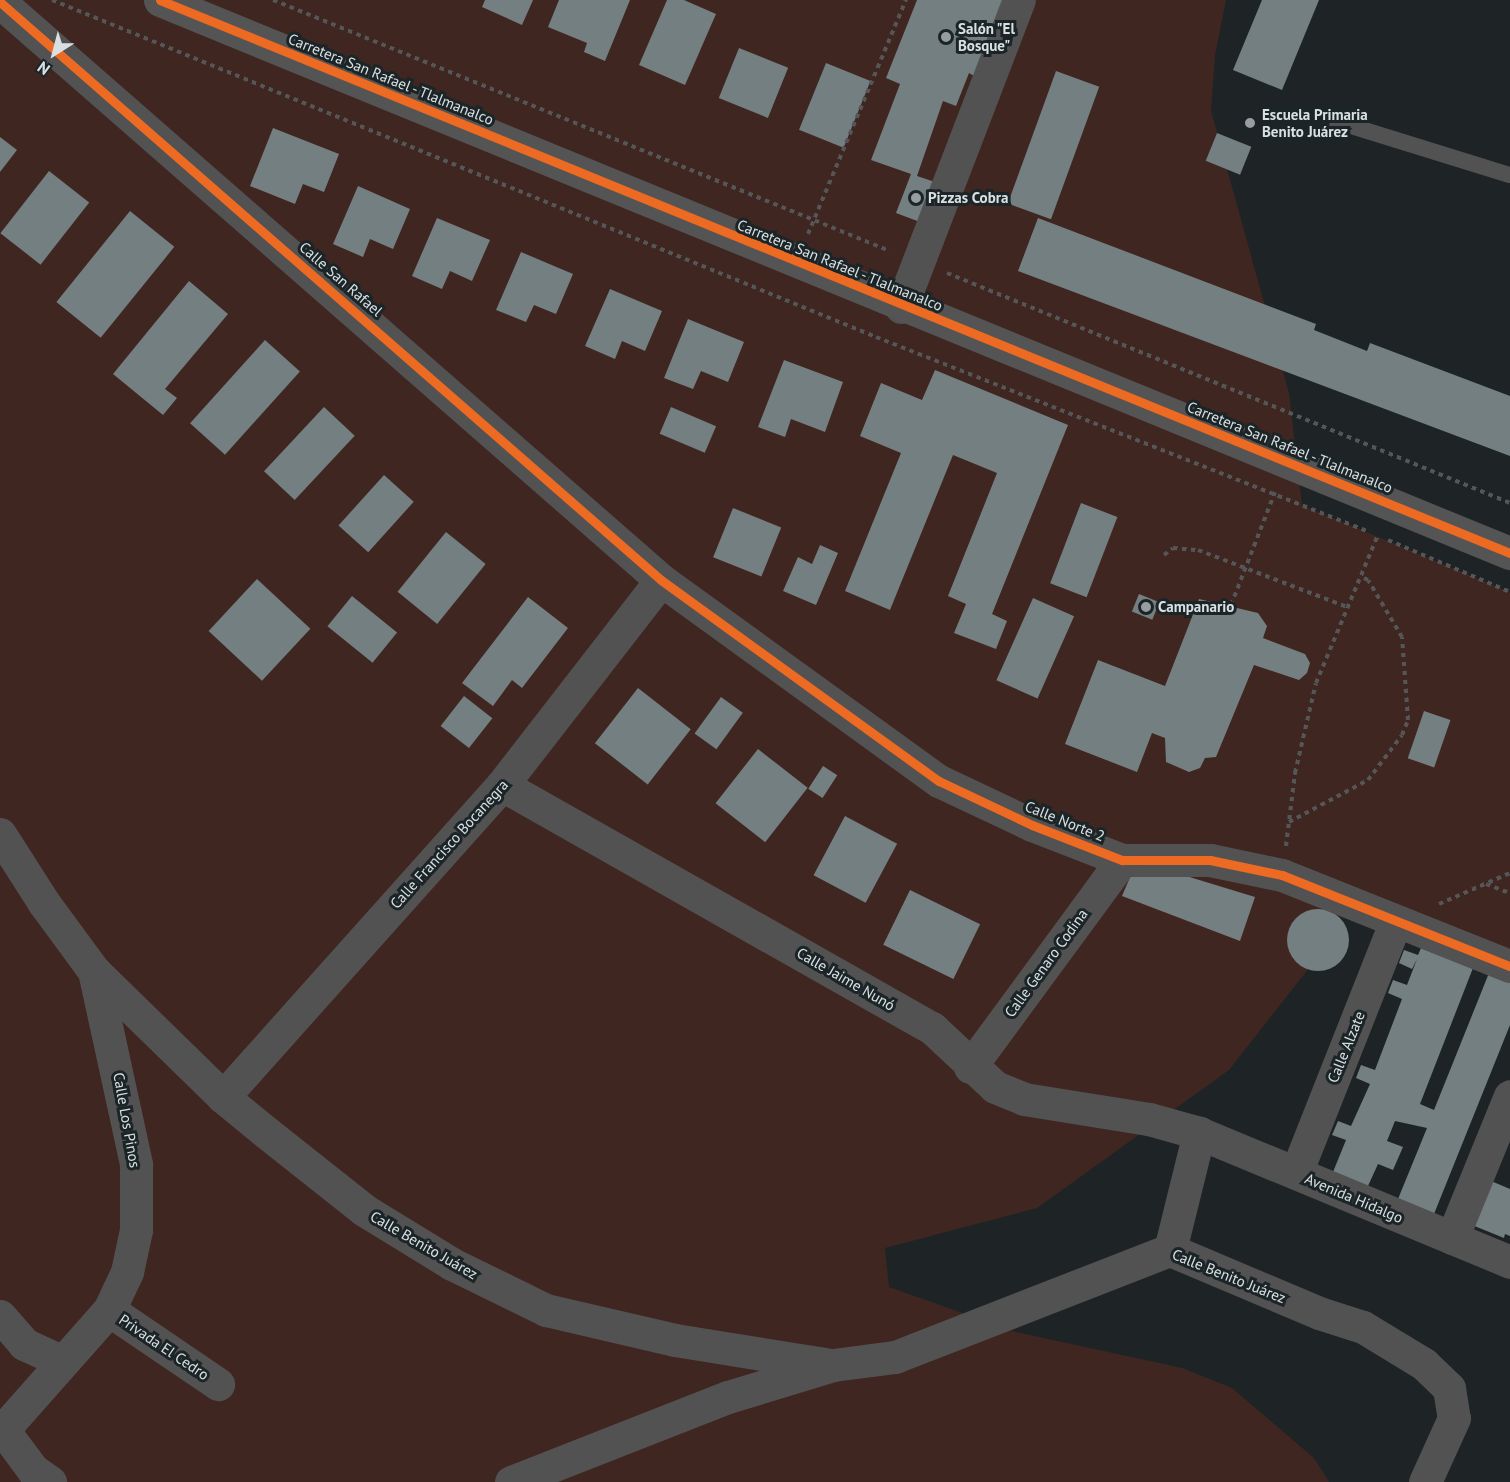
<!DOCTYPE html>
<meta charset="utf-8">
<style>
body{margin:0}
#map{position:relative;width:1510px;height:1482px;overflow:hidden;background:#1e2425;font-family:"PT Sans",sans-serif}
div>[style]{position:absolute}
.green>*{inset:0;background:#402620}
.building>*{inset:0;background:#737f81;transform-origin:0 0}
.round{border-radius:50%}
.path>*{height:4px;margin-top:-2px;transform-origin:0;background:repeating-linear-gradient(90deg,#555657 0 4.5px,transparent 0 9px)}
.lane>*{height:16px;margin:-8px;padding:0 8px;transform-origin:8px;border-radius:8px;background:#535253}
.street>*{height:33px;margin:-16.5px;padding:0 16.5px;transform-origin:16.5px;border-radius:16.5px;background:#535253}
.secondary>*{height:33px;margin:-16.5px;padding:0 16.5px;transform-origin:16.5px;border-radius:16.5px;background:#555455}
.cycleway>*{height:9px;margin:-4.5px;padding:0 4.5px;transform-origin:4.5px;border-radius:4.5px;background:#ed6a23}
.dots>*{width:16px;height:16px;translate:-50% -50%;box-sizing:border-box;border:3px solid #1b2528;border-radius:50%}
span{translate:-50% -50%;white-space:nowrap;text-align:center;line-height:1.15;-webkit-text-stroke:6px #1b2528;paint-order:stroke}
.poi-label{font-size:15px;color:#dae0e2;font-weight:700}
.left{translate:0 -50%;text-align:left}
.street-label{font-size:15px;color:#dae0e2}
.north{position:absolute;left:24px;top:24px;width:60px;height:60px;-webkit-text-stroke:4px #1b2528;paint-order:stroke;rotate:216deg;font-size:16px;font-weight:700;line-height:24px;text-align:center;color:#dae0e2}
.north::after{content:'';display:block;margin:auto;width:21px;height:27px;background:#dae0e2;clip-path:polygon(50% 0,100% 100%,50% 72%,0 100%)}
</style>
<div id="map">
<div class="green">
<div style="clip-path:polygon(0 0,1226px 0,1215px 55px,1211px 111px,1289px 393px,1302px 505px,1510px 592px,1510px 965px,1334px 911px,1309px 968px,1229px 1070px,1037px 1208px,885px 1248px,889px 1287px,1016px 1332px,1182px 1368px,1232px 1388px,1314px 1458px,1329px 1482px,0 1482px)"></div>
</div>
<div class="building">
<div style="clip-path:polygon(485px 0,533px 0,522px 25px,482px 7px)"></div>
<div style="clip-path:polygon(559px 0,630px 0,605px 61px,584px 52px,587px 43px,548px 27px)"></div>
<div style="clip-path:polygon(667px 0,684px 0,716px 14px,685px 85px,639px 65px)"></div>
<div style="clip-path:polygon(917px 0,1005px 0,974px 76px,969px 73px,956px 106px,943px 101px,917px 176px,935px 182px,920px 222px,896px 213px,911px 174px,871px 160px,900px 84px,886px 78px)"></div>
<div style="clip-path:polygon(1262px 0,1319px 0,1282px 90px,1233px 70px)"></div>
<div style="left:739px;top:48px;width:53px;height:54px;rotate:22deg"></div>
<div style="left:826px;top:63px;width:48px;height:72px;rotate:22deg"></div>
<div style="left:1056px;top:71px;width:46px;height:141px;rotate:20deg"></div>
<div style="clip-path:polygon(273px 128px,339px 154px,324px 192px,303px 184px,295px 204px,250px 186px)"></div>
<div style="left:1217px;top:133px;width:37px;height:30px;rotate:22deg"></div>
<div style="clip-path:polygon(0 137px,17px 150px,0 172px)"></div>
<div style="left:49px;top:171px;width:51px;height:79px;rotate:38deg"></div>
<div style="clip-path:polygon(358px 186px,410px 209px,393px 249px,370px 239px,363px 257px,333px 244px)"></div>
<div style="left:130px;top:211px;width:57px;height:117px;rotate:39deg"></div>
<div style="clip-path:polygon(437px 218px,490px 240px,472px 281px,450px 271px,442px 289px,412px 276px)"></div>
<div style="clip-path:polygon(1038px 218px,1316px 324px,1314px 330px,1367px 351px,1370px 343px,1510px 396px,1510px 456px,1018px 271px)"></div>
<div style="clip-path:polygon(521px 252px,573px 274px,556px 314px,534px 305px,526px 322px,496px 310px)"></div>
<div style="clip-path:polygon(189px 281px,228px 314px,165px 389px,177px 398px,163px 415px,113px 374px)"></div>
<div style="clip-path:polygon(610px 289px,662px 311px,645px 351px,622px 341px,615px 359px,585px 346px)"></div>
<div style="clip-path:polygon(688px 319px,744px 342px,728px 382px,701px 371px,693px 389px,664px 378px)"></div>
<div style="left:265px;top:340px;width:47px;height:112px;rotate:42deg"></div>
<div style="clip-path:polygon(784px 360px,843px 382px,825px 432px,791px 419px,785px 437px,758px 427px)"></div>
<div style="clip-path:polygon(935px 370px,1068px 425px,992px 614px,1007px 621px,996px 649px,954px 633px,966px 604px,948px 596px,997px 473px,953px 455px,890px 610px,845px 591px,901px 453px,860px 436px,881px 383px,922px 400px)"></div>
<div style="left:324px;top:407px;width:42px;height:88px;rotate:43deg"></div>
<div style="left:671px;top:407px;width:49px;height:29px;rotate:23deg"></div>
<div style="left:384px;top:475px;width:40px;height:68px;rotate:42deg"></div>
<div style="left:1081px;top:503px;width:39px;height:86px;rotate:21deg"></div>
<div style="left:733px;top:508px;width:52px;height:53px;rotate:22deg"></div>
<div style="left:446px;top:532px;width:51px;height:77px;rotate:39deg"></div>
<div style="clip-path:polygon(820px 545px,838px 553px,816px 605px,783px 591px,798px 557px,812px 564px)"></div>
<div style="left:257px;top:579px;width:73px;height:71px;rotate:43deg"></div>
<div style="left:1139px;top:594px;width:22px;height:19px;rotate:22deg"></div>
<div style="left:352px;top:596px;width:58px;height:39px;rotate:39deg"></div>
<div style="clip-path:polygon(528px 597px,568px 628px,522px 688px,512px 680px,493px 706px,462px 683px)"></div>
<div style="left:1033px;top:598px;width:45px;height:90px;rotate:24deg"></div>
<div style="clip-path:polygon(1199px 599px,1258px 613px,1267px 626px,1263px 638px,1305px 654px,1310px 663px,1307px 673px,1299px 680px,1254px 665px,1216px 757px,1205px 758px,1200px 768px,1189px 772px,1166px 762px,1165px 738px,1152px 733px,1137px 772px,1065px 744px,1098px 660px,1165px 686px)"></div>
<div style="left:638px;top:688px;width:67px;height:70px;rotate:38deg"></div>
<div style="left:464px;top:696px;width:36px;height:38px;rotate:38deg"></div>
<div style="left:721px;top:697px;width:27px;height:45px;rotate:36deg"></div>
<div style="left:1424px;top:711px;width:28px;height:50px;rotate:19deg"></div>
<div style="left:758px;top:749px;width:63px;height:69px;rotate:38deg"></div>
<div style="left:823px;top:766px;width:17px;height:27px;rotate:33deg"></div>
<div style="left:845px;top:816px;width:59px;height:67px;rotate:28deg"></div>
<div style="clip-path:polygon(1137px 861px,1255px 897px,1240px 941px,1122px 896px)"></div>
<div style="left:910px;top:890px;width:78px;height:61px;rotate:26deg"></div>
<div class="round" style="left:1287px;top:909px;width:62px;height:62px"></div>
<div style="clip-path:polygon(1421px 948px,1473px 968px,1420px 1104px,1434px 1110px,1489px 973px,1510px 982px,1510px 1025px,1434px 1214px,1398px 1199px,1427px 1128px,1395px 1121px,1387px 1141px,1403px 1147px,1393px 1170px,1378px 1164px,1368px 1186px,1333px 1172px,1346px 1140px,1332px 1135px,1338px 1121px,1351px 1126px,1370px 1084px,1356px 1078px,1361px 1065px,1375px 1070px,1402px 999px,1388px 993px,1393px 980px,1407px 985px,1417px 959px,1412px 969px,1399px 963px,1404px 950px,1418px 955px)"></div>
<div style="clip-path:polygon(1491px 1181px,1510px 1189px,1510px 1236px,1505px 1234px,1504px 1238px,1472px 1225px)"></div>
</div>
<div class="path">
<div style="left:52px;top:0;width:890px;rotate:22.24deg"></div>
<div style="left:876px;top:337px;width:528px;rotate:21.56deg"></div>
<div style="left:273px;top:0;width:666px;rotate:22.14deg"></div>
<div style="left:808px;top:234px;width:254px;rotate:-67.3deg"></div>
<div style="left:947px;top:273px;width:608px;rotate:22.22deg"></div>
<div style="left:1388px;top:540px;width:133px;rotate:23.1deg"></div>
<div style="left:1164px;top:555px;width:11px;rotate:-38deg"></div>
<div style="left:1173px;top:548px;width:25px;rotate:5deg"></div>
<div style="left:1198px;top:550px;width:160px;rotate:20.9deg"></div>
<div style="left:1231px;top:605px;width:121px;rotate:-68.7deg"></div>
<div style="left:1289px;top:822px;width:89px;rotate:-28deg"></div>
<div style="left:1368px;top:780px;width:56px;rotate:-52.9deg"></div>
<div style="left:1402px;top:735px;width:16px;rotate:-68deg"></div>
<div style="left:1408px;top:720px;width:83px;rotate:-94.1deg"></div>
<div style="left:1402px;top:637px;width:66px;rotate:-120.8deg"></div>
<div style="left:1368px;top:580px;width:9px;rotate:-153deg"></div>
<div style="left:1286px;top:846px;width:74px;rotate:-83deg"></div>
<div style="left:1295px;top:773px;width:92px;rotate:-76.9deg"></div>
<div style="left:1316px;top:683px;width:160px;rotate:-67.3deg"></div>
<div style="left:1486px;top:884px;width:26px;rotate:21deg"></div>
<div style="left:1439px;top:904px;width:77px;rotate:-23.6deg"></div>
</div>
<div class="lane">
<div style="left:1332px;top:120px;width:186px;rotate:17.2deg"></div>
</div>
<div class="street">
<div style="left:0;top:2px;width:878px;rotate:41.17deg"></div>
<div style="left:661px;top:580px;width:343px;rotate:35.9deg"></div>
<div style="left:939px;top:781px;width:103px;rotate:25.3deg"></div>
<div style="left:1032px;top:825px;width:97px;rotate:21.3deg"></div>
<div style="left:1122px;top:860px;width:88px"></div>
<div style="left:1210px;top:860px;width:74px;rotate:11.8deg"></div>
<div style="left:1282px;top:875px;width:245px;rotate:21.8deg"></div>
<div style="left:901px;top:307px;width:329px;rotate:-69deg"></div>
<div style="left:502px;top:785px;width:494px;rotate:29.5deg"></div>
<div style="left:932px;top:1028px;width:86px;rotate:43.1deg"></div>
<div style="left:995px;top:1087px;width:31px;rotate:22deg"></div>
<div style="left:1024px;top:1099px;width:127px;rotate:9.1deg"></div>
<div style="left:1149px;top:1119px;width:52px;rotate:15.6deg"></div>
<div style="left:1199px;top:1133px;width:337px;rotate:22.5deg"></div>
<div style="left:0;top:834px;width:82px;rotate:57.5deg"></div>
<div style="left:44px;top:903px;width:84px;rotate:53.7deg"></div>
<div style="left:94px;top:971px;width:198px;rotate:77.7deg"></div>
<div style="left:136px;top:1164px;width:66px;rotate:90deg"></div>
<div style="left:136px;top:1230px;width:43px;rotate:102.1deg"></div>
<div style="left:127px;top:1272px;width:42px;rotate:115.3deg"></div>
<div style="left:109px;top:1310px;width:164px;rotate:131.5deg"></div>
<div style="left:94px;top:971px;width:180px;rotate:44.3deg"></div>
<div style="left:223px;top:1097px;width:57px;rotate:39.3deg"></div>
<div style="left:267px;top:1133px;width:124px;rotate:38.4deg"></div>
<div style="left:364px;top:1210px;width:103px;rotate:31.5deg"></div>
<div style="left:452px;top:1264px;width:105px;rotate:26.1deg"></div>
<div style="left:546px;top:1310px;width:132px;rotate:13.1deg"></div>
<div style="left:675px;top:1340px;width:152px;rotate:9.1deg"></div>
<div style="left:970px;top:1067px;width:257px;rotate:-53.7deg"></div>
<div style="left:223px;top:1097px;width:419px;rotate:-48.2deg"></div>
<div style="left:502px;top:785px;width:259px;rotate:-52.2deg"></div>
<div style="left:1296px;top:1173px;width:271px;rotate:-68.4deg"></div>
<div style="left:1452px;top:1238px;width:153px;rotate:-67.8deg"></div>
<div style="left:1170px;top:1250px;width:121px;rotate:-76.1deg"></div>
<div style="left:109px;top:1310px;width:132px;rotate:34.2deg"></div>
<div style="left:0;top:1316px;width:37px;rotate:49deg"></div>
<div style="left:24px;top:1344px;width:41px;rotate:24.7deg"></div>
<div style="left:4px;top:1431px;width:49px;rotate:53.4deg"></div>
<div style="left:33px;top:1470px;width:21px;rotate:35deg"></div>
<div style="left:511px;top:1482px;width:233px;rotate:-21.4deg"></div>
<div style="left:728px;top:1397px;width:110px;rotate:-16.9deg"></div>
<div style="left:833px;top:1365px;width:63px;rotate:-7.4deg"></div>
<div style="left:895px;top:1357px;width:295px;rotate:-21.3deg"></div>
<div style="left:1170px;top:1250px;width:162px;rotate:22.9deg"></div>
<div style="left:1319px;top:1313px;width:46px;rotate:17.7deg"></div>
<div style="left:1363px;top:1327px;width:71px;rotate:31.2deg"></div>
<div style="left:1424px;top:1364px;width:35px;rotate:44deg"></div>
<div style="left:1449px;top:1388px;width:30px;rotate:81deg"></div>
<div style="left:1454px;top:1418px;width:70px;rotate:114.4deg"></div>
</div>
<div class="secondary">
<div style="left:160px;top:0;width:1459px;rotate:22.28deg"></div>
</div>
<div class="cycleway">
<div style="left:160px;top:0;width:1459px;rotate:22.28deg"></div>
<div style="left:0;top:2px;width:878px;rotate:41.17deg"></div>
<div style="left:661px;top:580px;width:343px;rotate:35.9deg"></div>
<div style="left:939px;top:781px;width:103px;rotate:25.3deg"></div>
<div style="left:1032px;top:825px;width:97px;rotate:21.3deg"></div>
<div style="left:1122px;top:860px;width:88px"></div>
<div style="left:1210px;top:860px;width:74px;rotate:11.8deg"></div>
<div style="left:1282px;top:875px;width:245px;rotate:21.8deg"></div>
</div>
<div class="dots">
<div style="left:946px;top:37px;background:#989ea0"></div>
<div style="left:1250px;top:123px;background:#989ea0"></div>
<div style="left:916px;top:198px;background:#989ea0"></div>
<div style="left:1146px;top:607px;background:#989ea0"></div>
</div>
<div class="poi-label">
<span class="left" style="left:958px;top:37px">Salón "El<br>Bosque"</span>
<span class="left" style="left:1262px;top:123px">Escuela Primaria<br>Benito Juárez</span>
<span class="left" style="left:928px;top:198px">Pizzas Cobra</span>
<span class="left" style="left:1158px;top:607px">Campanario</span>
</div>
<div class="street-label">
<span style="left:391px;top:79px;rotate:22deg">Carretera San Rafael - Tlalmanalco</span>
<span style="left:840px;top:265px;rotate:22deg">Carretera San Rafael - Tlalmanalco</span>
<span style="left:341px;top:279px;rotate:41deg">Calle San Rafael</span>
<span style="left:1290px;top:447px;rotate:22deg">Carretera San Rafael - Tlalmanalco</span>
<span style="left:1065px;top:821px;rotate:22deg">Calle Norte 2</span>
<span style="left:449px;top:844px;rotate:-48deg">Calle Francisco Bocanegra</span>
<span style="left:1046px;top:963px;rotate:-54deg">Calle Genaro Codina</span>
<span style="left:846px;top:979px;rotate:30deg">Calle Jaime Nunó</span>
<span style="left:1346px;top:1047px;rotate:-68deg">Calle Alzate</span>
<span style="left:127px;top:1120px;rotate:80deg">Calle Los Pinos</span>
<span style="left:1354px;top:1198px;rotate:23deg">Avenida Hidalgo</span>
<span style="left:424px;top:1245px;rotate:30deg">Calle Benito Juárez</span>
<span style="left:1229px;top:1276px;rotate:22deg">Calle Benito Juárez</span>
<span style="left:164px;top:1347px;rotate:34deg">Privada El Cedro</span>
</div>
<div class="north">N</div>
</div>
